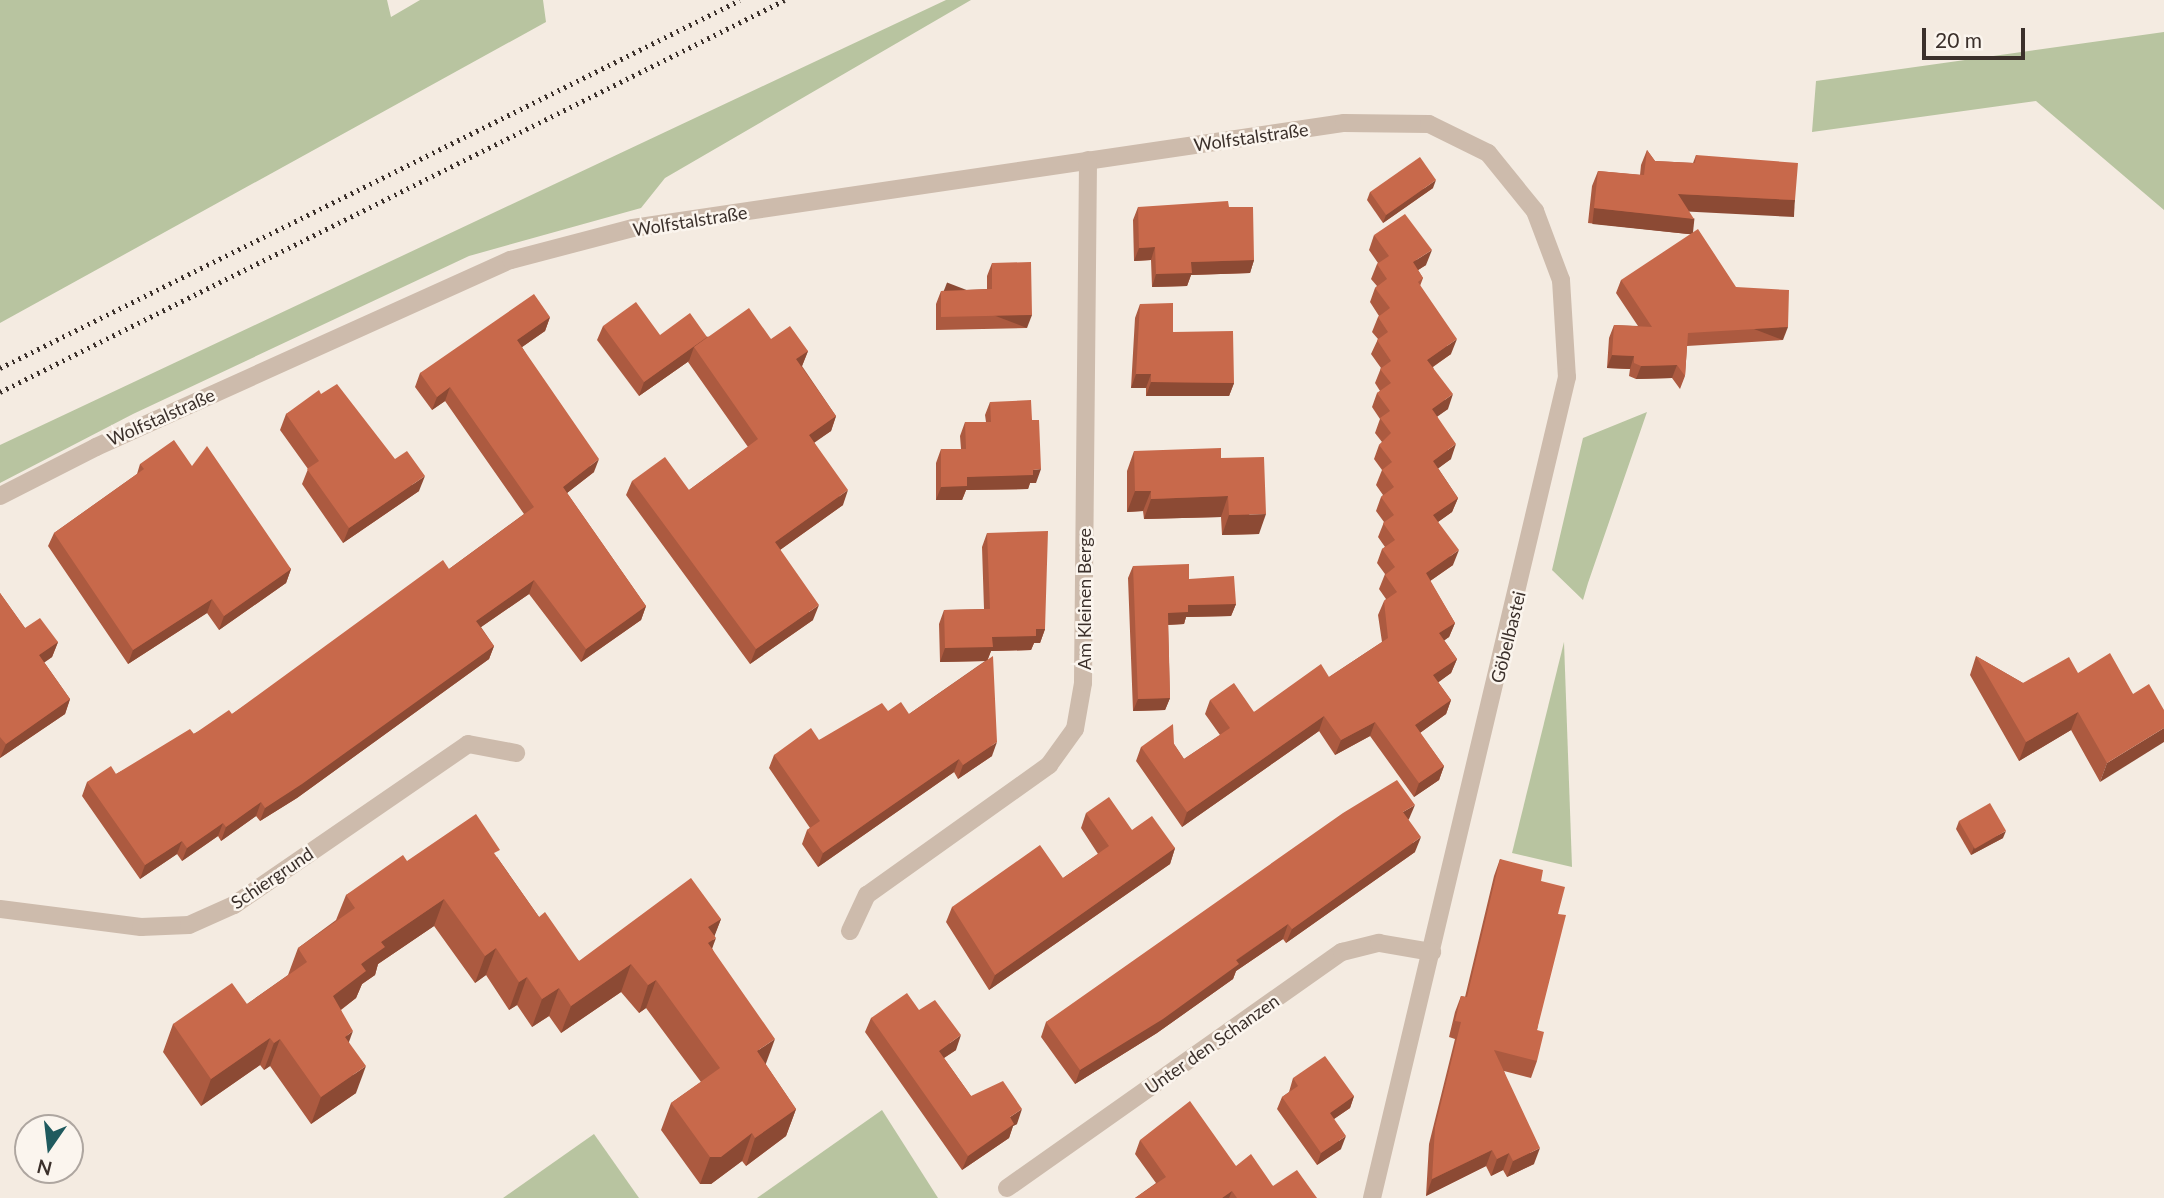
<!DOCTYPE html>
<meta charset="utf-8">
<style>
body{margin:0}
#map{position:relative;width:2164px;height:1198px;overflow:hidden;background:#f4ebe1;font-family:Lato,sans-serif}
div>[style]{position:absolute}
.green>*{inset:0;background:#b8c4a0}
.minor>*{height:18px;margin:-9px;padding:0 9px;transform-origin:9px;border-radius:9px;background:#cdbbac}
.rail>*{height:5px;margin-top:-2.5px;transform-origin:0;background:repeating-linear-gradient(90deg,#3b302b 0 2px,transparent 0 7px)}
.wall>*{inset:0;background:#ac5a40}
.shaded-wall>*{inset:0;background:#8c4a34;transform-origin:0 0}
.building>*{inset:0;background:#c8694b;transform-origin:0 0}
span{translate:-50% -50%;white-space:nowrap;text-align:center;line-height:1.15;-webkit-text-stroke:5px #fbf5ee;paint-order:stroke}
.street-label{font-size:18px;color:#3b302b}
.north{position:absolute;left:14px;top:1114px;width:70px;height:70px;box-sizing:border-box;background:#fbf5ee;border:2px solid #aea6a0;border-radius:50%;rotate:194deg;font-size:19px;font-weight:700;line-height:28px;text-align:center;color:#3b302b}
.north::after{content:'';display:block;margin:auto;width:24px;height:32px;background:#1f5a5e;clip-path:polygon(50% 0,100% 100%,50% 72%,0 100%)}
.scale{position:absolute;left:1922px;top:28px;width:103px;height:32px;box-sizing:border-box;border:4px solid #3b302b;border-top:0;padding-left:9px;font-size:21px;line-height:24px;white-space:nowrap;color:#3b302b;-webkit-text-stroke:5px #fbf5ee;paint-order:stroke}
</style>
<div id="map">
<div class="green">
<div style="clip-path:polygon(0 0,387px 0,391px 17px,420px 0,543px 0,546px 22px,0 323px)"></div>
<div style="clip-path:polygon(946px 0,971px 0,665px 178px,641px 208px,469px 256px,133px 414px,0 483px,0 445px)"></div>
<div style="clip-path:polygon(2164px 32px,2164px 210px,2036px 101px,1812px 132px,1816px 81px)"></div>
<div style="clip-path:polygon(1647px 412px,1588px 583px,1583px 600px,1552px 570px,1583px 438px)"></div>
<div style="clip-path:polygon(1564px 642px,1572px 867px,1512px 853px)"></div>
<div style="clip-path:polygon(882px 1110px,938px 1198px,757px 1198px)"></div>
<div style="clip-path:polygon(594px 1134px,639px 1198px,503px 1198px)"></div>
</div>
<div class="minor">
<div style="left:0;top:496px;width:108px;rotate:-27deg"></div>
<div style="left:96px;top:447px;width:455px;rotate:-24.3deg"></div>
<div style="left:511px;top:260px;width:126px;rotate:-14.7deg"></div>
<div style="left:633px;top:228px;width:719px;rotate:-8.4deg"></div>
<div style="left:1344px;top:123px;width:85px;rotate:0.7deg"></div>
<div style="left:1429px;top:124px;width:66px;rotate:26.2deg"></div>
<div style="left:1488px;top:153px;width:75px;rotate:51deg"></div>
<div style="left:1535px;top:211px;width:74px;rotate:69.4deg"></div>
<div style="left:1561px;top:280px;width:97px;rotate:86.5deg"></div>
<div style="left:1567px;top:377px;width:844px;rotate:103.36deg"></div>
<div style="left:0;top:909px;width:142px;rotate:7.3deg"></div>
<div style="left:141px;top:927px;width:48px;rotate:-2.4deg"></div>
<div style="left:189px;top:925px;width:49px;rotate:-24deg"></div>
<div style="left:234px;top:905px;width:284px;rotate:-34.5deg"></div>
<div style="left:468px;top:744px;width:49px;rotate:10.6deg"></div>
<div style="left:850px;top:931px;width:40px;rotate:-65deg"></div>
<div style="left:867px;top:895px;width:224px;rotate:-35.5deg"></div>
<div style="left:1049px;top:765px;width:44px;rotate:-54.2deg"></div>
<div style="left:1075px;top:729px;width:47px;rotate:-80.1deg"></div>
<div style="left:1083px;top:683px;width:523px;rotate:-89.45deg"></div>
<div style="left:1007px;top:1188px;width:410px;rotate:-35.2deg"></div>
<div style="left:1342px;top:952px;width:38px;rotate:-14deg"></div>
<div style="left:1379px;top:943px;width:54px;rotate:9.6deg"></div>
</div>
<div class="rail">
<div style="left:0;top:368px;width:826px;rotate:-26.44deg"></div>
<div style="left:0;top:392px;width:877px;rotate:-26.54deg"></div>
</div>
<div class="wall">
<div style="clip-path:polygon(1647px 150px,1655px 161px,1693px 163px,1696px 155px,1795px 200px,1790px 215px,1688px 210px,1688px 234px,1588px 223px,1592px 186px,1598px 171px,1640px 175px,1641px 165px)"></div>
<div style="clip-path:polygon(1433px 188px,1383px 223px,1367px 200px,1370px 192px)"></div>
<div style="clip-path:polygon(1138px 207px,1229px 207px,1254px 260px,1250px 273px,1191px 275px,1187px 286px,1152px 287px,1151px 260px,1134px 261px,1133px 220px)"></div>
<div style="clip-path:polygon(1374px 235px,1426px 265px,1418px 270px,1423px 278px,1420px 286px,1451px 354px,1433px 367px,1448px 409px,1437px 416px,1451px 459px,1438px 468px,1458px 498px,1452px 512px,1438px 522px,1453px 565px,1430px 581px,1455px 623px,1449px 637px,1444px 640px,1457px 659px,1451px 673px,1438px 682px,1451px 700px,1446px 714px,1420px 733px,1444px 766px,1439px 780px,1414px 797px,1370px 736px,1335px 755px,1319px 731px,1182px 827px,1136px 761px,1141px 747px,1174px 744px,1184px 759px,1220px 735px,1205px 714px,1210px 700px,1254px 712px,1329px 677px,1382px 642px,1378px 615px,1384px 601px,1386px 599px,1379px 589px,1385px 574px,1377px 563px,1382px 549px,1385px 547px,1378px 537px,1384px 522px,1376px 511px,1381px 497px,1383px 495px,1376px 485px,1382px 470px,1374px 459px,1379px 445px,1382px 442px,1375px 433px,1380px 419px,1372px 407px,1377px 393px,1380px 391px,1375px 383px,1381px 368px,1371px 354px,1378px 339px,1372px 332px,1378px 317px,1379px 316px,1370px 302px,1375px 288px,1377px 286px,1371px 279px,1377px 264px,1378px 263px,1369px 250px)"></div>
<div style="clip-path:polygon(992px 263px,1027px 328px,936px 330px,936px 304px,941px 291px,987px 289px,987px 276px)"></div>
<div style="clip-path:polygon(1621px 280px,1736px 287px,1783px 340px,1687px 346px,1685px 376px,1680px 389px,1672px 378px,1636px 379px,1629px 376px,1630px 369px,1607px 368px,1609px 338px,1614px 325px,1638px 326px,1616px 293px)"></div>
<div style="clip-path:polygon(1140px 304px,1234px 383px,1229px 396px,1146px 396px,1146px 388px,1131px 388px,1135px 318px)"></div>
<div style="clip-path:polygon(550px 317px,545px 331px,522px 347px,594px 472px,567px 493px,646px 606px,641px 620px,581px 662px,529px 594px,481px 627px,494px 646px,489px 659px,297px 798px,260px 821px,256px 816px,221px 841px,218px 836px,182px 861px,177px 854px,140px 879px,82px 796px,87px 782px,116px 774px,232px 714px,449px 569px,524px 514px,445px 401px,432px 410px,415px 387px,420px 373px)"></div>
<div style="clip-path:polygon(603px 326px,660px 335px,771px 339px,808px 351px,802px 366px,836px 416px,831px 431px,814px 442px,843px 505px,780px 550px,813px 620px,750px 664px,626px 495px,632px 481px,689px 490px,748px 447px,688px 362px,689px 361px,639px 396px,597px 340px)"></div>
<div style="clip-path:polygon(321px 394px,419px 491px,343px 543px,302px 484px,308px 469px,280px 430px,286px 414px)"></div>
<div style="clip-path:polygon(990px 402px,1036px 483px,1030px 483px,1028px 489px,966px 490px,962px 500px,936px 500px,936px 463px,941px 449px,961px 449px,960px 436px,965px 422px,986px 422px,985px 415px)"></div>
<div style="clip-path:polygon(1134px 451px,1221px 458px,1259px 534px,1222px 535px,1221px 517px,1144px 519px,1143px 511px,1127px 512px,1127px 471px)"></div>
<div style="clip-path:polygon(140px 464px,192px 466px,291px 569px,286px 583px,219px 630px,207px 613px,128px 664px,48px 546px,54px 533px,137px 474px)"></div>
<div style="clip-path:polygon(987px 533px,1045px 629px,1040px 643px,1034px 643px,1031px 650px,991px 651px,988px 659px,992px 756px,958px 779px,954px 772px,818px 867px,802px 844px,807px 830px,810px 828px,769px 768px,774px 755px,819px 740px,909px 714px,985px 661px,940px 662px,939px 624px,944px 610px,984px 609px,982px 547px)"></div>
<div style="clip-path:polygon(1133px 566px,1236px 604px,1231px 616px,1186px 617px,1184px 624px,1168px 625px,1170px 698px,1165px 710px,1133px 711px,1128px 578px)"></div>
<div style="clip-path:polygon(0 593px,25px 628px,58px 642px,52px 657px,44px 662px,70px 699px,65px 714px,0 758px)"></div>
<div style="clip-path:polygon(1976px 656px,2023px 683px,2078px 673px,2133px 694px,2100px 782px,2071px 730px,2019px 761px,1970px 675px)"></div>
<div style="clip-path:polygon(1086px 813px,1132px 830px,1175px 848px,1170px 864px,989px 990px,946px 922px,952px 907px,1063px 878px,1098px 854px,1081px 828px)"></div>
<div style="clip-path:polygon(1409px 819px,1408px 820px,1415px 852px,1286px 943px,1283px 939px,1236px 971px,1233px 979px,1157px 1033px,1075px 1084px,1041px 1037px,1046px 1022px)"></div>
<div style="clip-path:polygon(1959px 821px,2003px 838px,1971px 855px,1956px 829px)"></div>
<div style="clip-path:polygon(497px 857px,539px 917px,579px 961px,721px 919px,714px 936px,712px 948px,766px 1065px,796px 1109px,786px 1136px,746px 1166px,742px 1161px,711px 1184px,700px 1184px,661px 1130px,671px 1103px,701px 1082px,646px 1008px,639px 1013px,621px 992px,561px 1033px,549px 1016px,532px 1027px,517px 1005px,509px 1010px,486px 975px,475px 983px,434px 926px,378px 964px,375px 975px,362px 984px,356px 998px,341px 1010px,349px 1042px,356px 1093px,311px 1124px,270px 1066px,264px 1070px,260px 1065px,201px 1106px,163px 1052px,173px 1024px,247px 1004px,288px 975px,298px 948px,336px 920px,346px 895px,407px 861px)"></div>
<div style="clip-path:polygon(1500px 859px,1541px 881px,1558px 914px,1537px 1030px,1537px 1061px,1531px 1078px,1504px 1071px,1534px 1164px,1507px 1177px,1503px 1170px,1491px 1176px,1486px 1166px,1426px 1196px,1429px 1144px,1455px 1039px,1449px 1037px,1455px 1012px,1461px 996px,1465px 997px,1494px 876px)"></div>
<div style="clip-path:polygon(919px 1010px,956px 1050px,944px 1058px,971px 1096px,1017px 1124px,1013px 1126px,1009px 1138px,962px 1170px,865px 1032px,871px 1018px)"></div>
<div style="clip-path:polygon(1293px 1078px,1354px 1096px,1350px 1108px,1334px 1119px,1341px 1149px,1317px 1165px,1277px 1109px,1282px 1097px,1289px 1092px)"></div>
<div style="clip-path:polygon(1140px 1140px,1236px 1166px,1273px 1186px,1317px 1198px,1135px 1198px,1156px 1183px,1135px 1154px)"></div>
</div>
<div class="shaded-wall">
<div style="clip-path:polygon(1436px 180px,1433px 188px,1383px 223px,1386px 215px)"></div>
<div style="left:1678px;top:194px;width:117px;height:17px;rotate:3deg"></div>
<div style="left:1594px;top:208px;width:101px;height:16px;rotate:6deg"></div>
<div style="clip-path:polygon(1155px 247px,1151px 260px,1134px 261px,1139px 248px)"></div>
<div style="clip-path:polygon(1432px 250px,1426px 265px,1407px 277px,1413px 262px)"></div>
<div style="clip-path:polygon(1254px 260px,1250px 273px,1191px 275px,1187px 286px,1152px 287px,1156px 274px,1191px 262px)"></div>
<div style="left:1032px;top:315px;width:14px;height:91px;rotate:111deg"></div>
<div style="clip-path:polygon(550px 317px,545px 331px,512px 354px,517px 340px)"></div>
<div style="left:1788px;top:327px;width:14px;height:100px;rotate:111deg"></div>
<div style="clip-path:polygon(707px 337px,694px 347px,689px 361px,639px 396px,644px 382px)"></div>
<div style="clip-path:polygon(1457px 339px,1451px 354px,1422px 374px,1427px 360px)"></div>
<div style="clip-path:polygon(808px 351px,802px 366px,791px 374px,796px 359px)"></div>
<div style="clip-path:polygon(1612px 355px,1634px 356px,1630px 369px,1607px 368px)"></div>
<div style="clip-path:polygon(1677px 365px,1672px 378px,1636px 379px,1641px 366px)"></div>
<div style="clip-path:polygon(1136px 374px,1151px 374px,1146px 388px,1131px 388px)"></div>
<div style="clip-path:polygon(1151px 382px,1234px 383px,1229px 396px,1146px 396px)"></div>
<div style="clip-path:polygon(450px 387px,445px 401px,432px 410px,437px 397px)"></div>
<div style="clip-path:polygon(1453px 394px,1448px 409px,1427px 424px,1432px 409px)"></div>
<div style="clip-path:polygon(836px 416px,831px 431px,804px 450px,809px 435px)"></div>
<div style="clip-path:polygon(1456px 444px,1451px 459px,1428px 476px,1433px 461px)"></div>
<div style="clip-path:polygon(599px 459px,594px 472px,558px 500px,563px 487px)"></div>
<div style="clip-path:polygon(1041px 469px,1036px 483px,1030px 483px,1028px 489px,966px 490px,962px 500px,936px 500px,941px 487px,967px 477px)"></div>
<div style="clip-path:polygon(425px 476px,419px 491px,343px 543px,349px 528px)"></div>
<div style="clip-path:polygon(848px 490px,843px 505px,770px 557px,775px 542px)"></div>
<div style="clip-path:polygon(1135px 491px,1151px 491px,1143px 511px,1127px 512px)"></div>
<div style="clip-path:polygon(1228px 496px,1221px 517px,1144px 519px,1151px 499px)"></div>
<div style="clip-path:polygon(1458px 498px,1452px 512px,1428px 529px,1433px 515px)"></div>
<div style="clip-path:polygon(1266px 514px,1259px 534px,1222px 535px,1229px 515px)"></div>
<div style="clip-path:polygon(1459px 550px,1453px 565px,1420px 588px,1426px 573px)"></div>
<div style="clip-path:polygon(291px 569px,286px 583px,219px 630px,224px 616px)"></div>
<div style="clip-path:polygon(534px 580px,529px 594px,471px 634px,476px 621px)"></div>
<div style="clip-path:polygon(212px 599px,207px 613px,128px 664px,133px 650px)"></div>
<div style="clip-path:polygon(1236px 604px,1231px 616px,1186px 617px,1184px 624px,1164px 625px,1168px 613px,1188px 605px)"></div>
<div style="clip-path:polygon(819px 605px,813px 620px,750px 664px,756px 649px)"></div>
<div style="clip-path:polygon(646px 606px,641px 620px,581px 662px,586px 649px)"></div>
<div style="clip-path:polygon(1455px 623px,1449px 637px,1434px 648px,1439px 633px)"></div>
<div style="clip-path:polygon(1036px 629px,1045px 629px,1040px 643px,1034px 643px,1031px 650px,991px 651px,987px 661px,940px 662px,945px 648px,992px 637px)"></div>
<div style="clip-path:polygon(58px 642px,52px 657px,34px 670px,39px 655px)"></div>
<div style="clip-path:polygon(494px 646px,489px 659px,297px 798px,260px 821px,265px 808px)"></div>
<div style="clip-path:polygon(1457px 659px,1451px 673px,1428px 690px,1433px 675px)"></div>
<div style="clip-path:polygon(1170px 698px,1165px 710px,1133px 711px,1138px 699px)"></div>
<div style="clip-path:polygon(70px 699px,65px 714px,0 758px,6px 744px)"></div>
<div style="clip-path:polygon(1451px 700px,1446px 714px,1410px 740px,1415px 725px)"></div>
<div style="clip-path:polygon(2078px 712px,2071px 730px,2019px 761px,2026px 742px)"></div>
<div style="clip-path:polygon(1324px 716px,1319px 731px,1182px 827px,1187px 812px)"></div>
<div style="clip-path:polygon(1375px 722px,1370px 736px,1335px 755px,1341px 740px)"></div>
<div style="clip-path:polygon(2164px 728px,2164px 742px,2100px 782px,2107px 763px)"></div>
<div style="clip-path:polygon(997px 742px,992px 756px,958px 779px,963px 765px)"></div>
<div style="clip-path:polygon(959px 759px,954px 772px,818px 867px,823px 853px)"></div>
<div style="clip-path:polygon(1444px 766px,1439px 780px,1414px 797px,1419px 783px)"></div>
<div style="clip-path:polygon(261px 802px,256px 816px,221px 841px,226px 827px)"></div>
<div style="clip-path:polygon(1415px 805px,1409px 819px,1398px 827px,1403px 812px)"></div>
<div style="clip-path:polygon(223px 823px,218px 836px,182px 861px,187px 848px)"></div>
<div style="clip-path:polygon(2006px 831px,2003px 838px,1971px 855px,1974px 847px)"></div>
<div style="clip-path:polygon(1421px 837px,1415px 852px,1286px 943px,1292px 929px)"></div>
<div style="clip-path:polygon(182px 841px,177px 854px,140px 879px,145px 865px)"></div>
<div style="clip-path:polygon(1175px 848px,1170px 864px,989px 990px,995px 975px)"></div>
<div style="clip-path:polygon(444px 899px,434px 926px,378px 964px,375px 975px,362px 984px,356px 998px,323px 1023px,333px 996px,381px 942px)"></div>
<div style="clip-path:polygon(721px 919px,713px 940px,716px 938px,706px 965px,708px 927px)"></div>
<div style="clip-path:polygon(1288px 924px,1283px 939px,1236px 971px,1233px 979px,1157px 1033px,1075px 1084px,1080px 1070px)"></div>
<div style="clip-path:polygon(496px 948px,486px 975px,475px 983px,485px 956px)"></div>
<div style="clip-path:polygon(631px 964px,621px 992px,561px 1033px,571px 1006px)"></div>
<div style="clip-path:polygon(527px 977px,517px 1005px,509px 1010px,519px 982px)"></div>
<div style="clip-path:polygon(656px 980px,646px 1008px,639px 1013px,648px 985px)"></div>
<div style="clip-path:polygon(559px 988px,549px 1016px,532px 1027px,542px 999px)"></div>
<div style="clip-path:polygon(353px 1031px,343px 1058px,345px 1037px)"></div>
<div style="clip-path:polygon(961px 1035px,956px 1050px,933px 1065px,939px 1051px)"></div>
<div style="clip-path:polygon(270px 1038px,260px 1065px,201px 1106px,211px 1079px)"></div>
<div style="clip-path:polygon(280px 1039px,270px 1066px,264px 1070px,274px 1043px)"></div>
<div style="clip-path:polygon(775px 1039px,765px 1066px,757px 1051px)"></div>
<div style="clip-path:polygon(366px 1066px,356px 1093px,311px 1124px,321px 1097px)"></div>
<div style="clip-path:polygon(1354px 1096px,1350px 1108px,1325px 1125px,1330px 1113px)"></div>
<div style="clip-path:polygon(796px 1109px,786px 1136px,746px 1166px,755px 1138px)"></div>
<div style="clip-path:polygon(1022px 1109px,1017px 1124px,1013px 1126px,1009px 1138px,962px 1170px,968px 1156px,1010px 1117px)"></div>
<div style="clip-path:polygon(752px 1133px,742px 1161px,711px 1184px,700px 1184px,710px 1157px)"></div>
<div style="clip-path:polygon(1346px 1136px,1341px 1149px,1317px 1165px,1321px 1153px)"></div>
<div style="clip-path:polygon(1540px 1148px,1534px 1164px,1507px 1177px,1513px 1161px)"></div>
<div style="clip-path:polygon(1492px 1150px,1486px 1166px,1426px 1196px,1432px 1179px)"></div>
<div style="clip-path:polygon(1509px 1153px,1503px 1170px,1491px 1176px,1497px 1159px)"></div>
<div style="clip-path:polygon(1232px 1191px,1229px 1198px,1222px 1198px)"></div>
</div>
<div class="building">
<div style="clip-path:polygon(1647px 150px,1655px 161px,1695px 163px,1696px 155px,1798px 163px,1795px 200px,1678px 194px,1694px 219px,1594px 208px,1598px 171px,1644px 175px)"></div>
<div style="left:1420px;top:157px;width:28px;height:61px;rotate:55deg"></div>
<div style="clip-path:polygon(1228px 201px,1229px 207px,1253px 207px,1254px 260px,1191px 262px,1192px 273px,1156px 274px,1155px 247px,1139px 248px,1138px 207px)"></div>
<div style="clip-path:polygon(1405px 214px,1432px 250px,1413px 262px,1423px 278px,1418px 282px,1457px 339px,1427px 360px,1453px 394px,1432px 409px,1456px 444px,1433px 461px,1458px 498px,1433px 515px,1459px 550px,1426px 573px,1455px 623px,1439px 633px,1457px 659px,1433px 675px,1451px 700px,1415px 725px,1444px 766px,1419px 783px,1375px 722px,1341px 740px,1324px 716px,1187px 812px,1141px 747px,1173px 724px,1174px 744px,1184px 759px,1230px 728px,1210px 700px,1234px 683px,1254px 712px,1321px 664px,1329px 677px,1388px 638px,1384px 601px,1397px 592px,1385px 575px,1395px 567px,1382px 549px,1395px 540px,1383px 523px,1394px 515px,1381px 497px,1394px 487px,1382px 470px,1392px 462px,1379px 445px,1391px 433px,1380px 418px,1390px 411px,1377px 393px,1391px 383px,1380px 369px,1391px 361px,1377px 340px,1388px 332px,1378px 317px,1390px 308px,1375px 288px,1387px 279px,1377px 264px,1389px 256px,1374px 235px)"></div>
<div style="clip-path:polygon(1698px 229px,1736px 287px,1789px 290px,1788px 327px,1688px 333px,1685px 376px,1677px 365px,1641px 366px,1634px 363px,1634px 356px,1612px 355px,1614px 325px,1652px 327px,1621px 280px)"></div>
<div style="clip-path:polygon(1031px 262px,1032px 315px,941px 317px,941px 291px,992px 289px,992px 263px)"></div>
<div style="clip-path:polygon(534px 294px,550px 317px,517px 340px,599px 459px,563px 487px,646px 606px,586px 649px,534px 580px,476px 621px,494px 646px,302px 784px,265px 808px,261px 802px,226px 827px,223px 823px,187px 848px,182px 841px,145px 865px,87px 782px,111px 766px,116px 774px,190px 729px,194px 734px,229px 710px,232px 714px,443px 560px,449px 569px,534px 507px,450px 387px,437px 397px,420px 373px)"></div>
<div style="clip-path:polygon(636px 302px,660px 335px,690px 313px,707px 337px,644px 382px,603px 326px)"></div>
<div style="clip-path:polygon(1173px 303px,1173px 332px,1233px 331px,1234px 383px,1151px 382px,1151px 374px,1136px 374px,1140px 304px)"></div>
<div style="clip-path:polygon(749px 308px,771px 339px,790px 326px,808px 351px,796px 359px,836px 416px,809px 435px,848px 490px,775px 542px,819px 605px,756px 649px,632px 481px,665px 457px,689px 490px,758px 439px,694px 347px)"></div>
<div style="clip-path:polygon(337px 384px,395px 459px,407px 451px,425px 476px,349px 528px,307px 469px,319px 461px,286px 414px,319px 390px,321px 394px)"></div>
<div style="clip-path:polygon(1031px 400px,1032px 420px,1039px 420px,1041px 469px,1033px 470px,1033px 475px,967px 477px,967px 486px,941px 487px,941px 449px,966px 449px,965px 422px,991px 422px,990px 402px)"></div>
<div style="clip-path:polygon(174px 440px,192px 466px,207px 446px,291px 569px,224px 616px,212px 599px,133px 650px,54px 533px,144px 469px,140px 464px)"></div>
<div style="clip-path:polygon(1221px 448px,1221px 458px,1264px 457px,1266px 514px,1229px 515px,1228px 496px,1151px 499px,1151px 491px,1135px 491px,1134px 451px)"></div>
<div style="clip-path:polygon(1048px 531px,1045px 629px,1036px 629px,1036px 636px,992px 637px,993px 647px,945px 648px,944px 610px,990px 609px,987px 533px)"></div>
<div style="clip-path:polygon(1189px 564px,1189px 579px,1234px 576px,1236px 604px,1188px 605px,1188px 612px,1168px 613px,1170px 698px,1138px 699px,1133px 566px)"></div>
<div style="clip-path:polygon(0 593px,25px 628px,40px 618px,58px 642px,39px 655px,70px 699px,6px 744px,0 737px)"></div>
<div style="clip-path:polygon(2110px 653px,2133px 694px,2149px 684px,2164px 710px,2164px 728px,2107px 763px,2078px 712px,2026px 742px,1976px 656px,2023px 683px,2069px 657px,2078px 673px)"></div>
<div style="clip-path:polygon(993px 656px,997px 742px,963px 765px,959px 759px,823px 853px,807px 830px,820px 821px,774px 755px,811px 728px,819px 740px,882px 703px,888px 711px,901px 702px,909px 714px)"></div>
<div style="clip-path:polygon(1397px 780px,1415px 805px,1403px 812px,1421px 837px,1292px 929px,1288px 924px,1236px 960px,1239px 964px,1163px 1019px,1080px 1070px,1046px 1022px,1343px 813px)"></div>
<div style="clip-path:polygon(1109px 797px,1132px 830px,1152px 816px,1175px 848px,995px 975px,952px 907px,1040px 845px,1063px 878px,1109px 846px,1086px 813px)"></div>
<div style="left:1990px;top:803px;width:32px;height:36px;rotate:60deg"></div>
<div style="clip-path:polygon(476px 814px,500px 850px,494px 853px,539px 917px,545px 912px,579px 961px,691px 878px,721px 919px,708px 927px,716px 938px,708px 943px,775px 1039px,757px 1051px,796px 1109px,755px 1138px,752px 1133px,721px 1157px,710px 1157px,671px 1103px,720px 1068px,656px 980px,648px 985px,631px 964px,571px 1006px,559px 988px,542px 999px,527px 977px,519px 982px,496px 948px,485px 956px,444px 899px,381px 942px,385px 947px,361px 964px,366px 971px,333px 996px,353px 1031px,345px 1037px,366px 1066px,321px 1097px,280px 1039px,274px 1043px,270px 1038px,211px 1079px,173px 1024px,232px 983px,247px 1004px,307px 962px,298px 948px,355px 908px,346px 895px,403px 855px,407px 861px)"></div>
<div style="clip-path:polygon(1500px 859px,1543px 870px,1541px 881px,1565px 887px,1558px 914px,1566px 915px,1537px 1030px,1544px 1032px,1537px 1061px,1494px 1050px,1540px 1148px,1513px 1161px,1509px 1153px,1497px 1159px,1492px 1150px,1432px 1179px,1435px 1127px,1461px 1022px,1455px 1021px,1461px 996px,1467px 997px)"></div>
<div style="clip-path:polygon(907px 993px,919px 1010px,935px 1000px,961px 1035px,939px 1051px,971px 1096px,1003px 1081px,1022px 1109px,1010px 1117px,1014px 1124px,968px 1156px,871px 1018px)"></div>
<div style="clip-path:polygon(1325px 1056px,1354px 1096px,1330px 1113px,1346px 1136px,1321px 1153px,1282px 1097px,1298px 1086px,1293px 1078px)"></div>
<div style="clip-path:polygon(1190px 1101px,1236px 1166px,1251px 1154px,1273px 1186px,1297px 1170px,1317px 1198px,1237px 1198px,1232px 1191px,1222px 1198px,1135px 1198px,1166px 1177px,1140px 1140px)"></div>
</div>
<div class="street-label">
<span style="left:1251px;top:137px;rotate:-8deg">Wolfstalstraße</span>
<span style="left:690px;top:221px;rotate:-9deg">Wolfstalstraße</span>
<span style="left:161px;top:417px;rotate:-24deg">Wolfstalstraße</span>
<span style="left:1084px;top:599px;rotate:-90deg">Am Kleinen Berge</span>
<span style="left:1508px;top:637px;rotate:-76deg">Göbelbastei</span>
<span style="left:272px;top:878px;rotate:-34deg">Schiergrund</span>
<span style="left:1212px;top:1044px;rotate:-35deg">Unter den Schanzen</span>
</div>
<div class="north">N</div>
<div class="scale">20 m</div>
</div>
